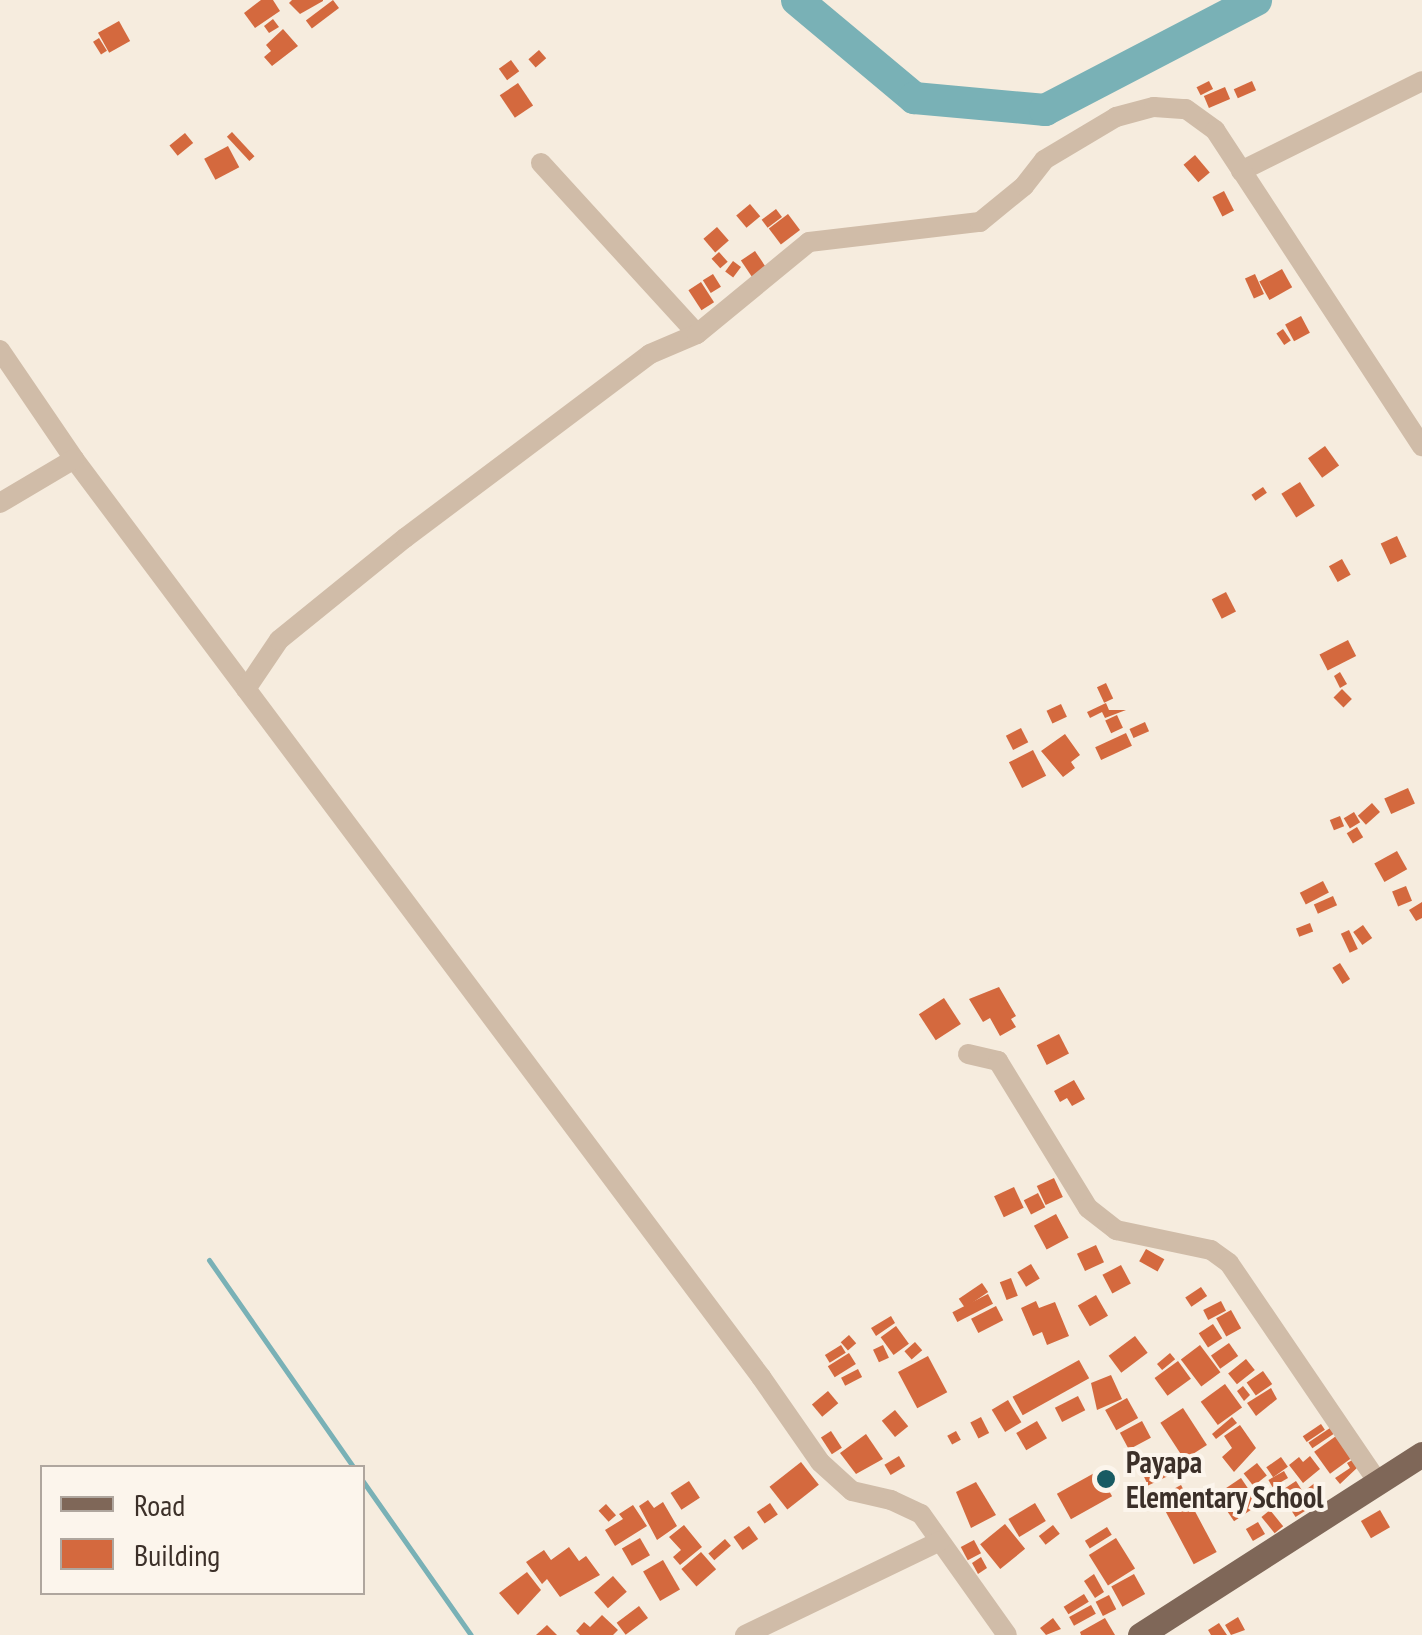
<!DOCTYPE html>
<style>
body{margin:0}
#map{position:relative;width:1422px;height:1635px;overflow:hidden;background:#f6ecde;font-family:"PT Sans Narrow",sans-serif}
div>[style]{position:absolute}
.stream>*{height:5px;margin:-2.5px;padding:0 2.5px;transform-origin:2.5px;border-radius:2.5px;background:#79b1b6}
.river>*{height:32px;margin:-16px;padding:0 16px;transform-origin:16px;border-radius:16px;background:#79b1b6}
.building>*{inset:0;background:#d4693e;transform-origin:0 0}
.minor>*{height:20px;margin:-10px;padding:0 10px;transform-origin:10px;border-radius:10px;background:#d0bca8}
.major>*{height:25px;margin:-12.5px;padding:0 12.5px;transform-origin:12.5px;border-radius:12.5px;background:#7f6758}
.dots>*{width:28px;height:28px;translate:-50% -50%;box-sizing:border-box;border:5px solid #fcf5ec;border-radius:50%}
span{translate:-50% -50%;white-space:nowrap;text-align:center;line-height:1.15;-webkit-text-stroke:8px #fcf5ec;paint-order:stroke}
.poi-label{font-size:30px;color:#3c3029;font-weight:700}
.left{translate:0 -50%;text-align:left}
.legend{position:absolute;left:40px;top:1465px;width:325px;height:130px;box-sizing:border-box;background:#fcf5ec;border:2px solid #afa69e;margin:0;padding:12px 18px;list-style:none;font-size:30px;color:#3c3029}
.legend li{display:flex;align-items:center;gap:20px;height:50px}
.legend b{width:50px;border:2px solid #afa69e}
</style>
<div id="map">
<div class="stream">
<div style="left:209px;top:1260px;width:254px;rotate:55.1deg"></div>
<div style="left:362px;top:1480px;width:189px;rotate:54.9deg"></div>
</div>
<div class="river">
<div style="left:797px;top:0;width:153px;rotate:39.9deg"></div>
<div style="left:914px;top:98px;width:132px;rotate:5.2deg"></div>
<div style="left:1045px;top:110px;width:238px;rotate:-27.5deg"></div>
</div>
<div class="building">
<div style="clip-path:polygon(261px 0,273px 0,280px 11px,255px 28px,244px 13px)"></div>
<div style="clip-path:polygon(292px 0,323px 0,323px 1px,300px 14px,289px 3px)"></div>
<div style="left:333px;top:0;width:10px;height:34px;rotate:53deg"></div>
<div style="clip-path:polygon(273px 19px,279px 27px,269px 33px,264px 26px)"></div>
<div style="left:119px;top:21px;width:23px;height:24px;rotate:61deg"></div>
<div style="clip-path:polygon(283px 29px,298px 46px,272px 66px,264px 57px,271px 51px,266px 45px)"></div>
<div style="left:99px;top:38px;width:15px;height:7px;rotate:58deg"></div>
<div style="left:539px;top:50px;width:11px;height:14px;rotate:49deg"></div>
<div style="left:511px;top:60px;width:14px;height:15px;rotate:54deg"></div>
<div style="left:1209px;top:81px;width:9px;height:14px;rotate:63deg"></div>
<div style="left:1252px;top:81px;width:10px;height:20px;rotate:66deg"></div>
<div style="left:518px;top:83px;width:27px;height:22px;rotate:56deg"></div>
<div style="left:1225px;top:87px;width:13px;height:23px;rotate:67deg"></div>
<div style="left:232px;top:132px;width:33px;height:7px;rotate:47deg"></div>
<div style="left:185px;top:133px;width:13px;height:20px;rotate:51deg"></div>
<div style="left:228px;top:146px;width:24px;height:27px;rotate:62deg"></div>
<div style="left:1195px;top:155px;width:23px;height:15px;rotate:50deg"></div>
<div style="left:1224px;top:191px;width:22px;height:13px;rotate:63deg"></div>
<div style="left:750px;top:204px;width:16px;height:18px;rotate:50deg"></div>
<div style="left:776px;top:209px;width:10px;height:18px;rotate:53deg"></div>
<div style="left:788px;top:214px;width:20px;height:24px;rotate:53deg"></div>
<div style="left:717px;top:227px;width:18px;height:18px;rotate:49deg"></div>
<div style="left:755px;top:251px;width:22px;height:17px;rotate:56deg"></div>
<div style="left:719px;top:252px;width:13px;height:10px;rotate:48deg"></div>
<div style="left:733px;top:261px;width:10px;height:13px;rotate:37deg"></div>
<div style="left:1282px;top:269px;width:21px;height:26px;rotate:61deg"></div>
<div style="left:713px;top:274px;width:15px;height:12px;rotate:58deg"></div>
<div style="left:1255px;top:274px;width:22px;height:11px;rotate:66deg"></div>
<div style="left:701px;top:282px;width:24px;height:15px;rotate:57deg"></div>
<div style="left:1301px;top:316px;width:19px;height:18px;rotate:62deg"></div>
<div style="left:1283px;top:329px;width:14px;height:8px;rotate:56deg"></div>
<div style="left:1325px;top:446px;width:24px;height:21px;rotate:54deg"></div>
<div style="left:1300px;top:482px;width:28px;height:22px;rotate:58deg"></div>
<div style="left:1263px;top:487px;width:7px;height:14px;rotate:56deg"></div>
<div style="left:1397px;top:536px;width:23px;height:18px;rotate:65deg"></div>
<div style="left:1342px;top:559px;width:18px;height:15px;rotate:61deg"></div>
<div style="left:1226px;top:592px;width:22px;height:16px;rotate:63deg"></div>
<div style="left:1348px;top:640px;width:18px;height:32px;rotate:63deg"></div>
<div style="clip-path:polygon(1340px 672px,1347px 684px,1340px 688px,1334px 676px)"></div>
<div style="left:1106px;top:683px;width:17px;height:10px;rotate:65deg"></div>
<div style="left:1342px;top:689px;width:14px;height:12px;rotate:45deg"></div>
<div style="clip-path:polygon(1106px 703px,1109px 710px,1126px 710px,1105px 718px,1102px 712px,1090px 718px,1087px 712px)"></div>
<div style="left:1061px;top:704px;width:14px;height:16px;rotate:65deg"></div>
<div style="left:1117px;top:715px;width:14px;height:13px;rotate:65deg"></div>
<div style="left:1145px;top:722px;width:10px;height:17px;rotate:66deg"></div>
<div style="left:1021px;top:728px;width:16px;height:17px;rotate:63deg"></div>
<div style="left:1126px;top:733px;width:14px;height:34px;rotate:65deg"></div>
<div style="clip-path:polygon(1065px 734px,1080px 755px,1071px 762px,1075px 768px,1063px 777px,1041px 751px)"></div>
<div style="left:1033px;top:750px;width:29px;height:27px;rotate:63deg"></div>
<div style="left:1408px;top:788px;width:17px;height:26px;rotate:66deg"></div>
<div style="left:1372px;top:803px;width:12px;height:19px;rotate:48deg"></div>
<div style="left:1354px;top:812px;width:12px;height:12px;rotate:59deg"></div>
<div style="left:1340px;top:816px;width:11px;height:11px;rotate:68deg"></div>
<div style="left:1357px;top:827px;width:12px;height:12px;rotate:59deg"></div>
<div style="left:1397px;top:851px;width:21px;height:26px;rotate:61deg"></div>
<div style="left:1323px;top:881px;width:13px;height:26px;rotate:63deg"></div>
<div style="left:1406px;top:886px;width:16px;height:15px;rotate:68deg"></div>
<div style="left:1333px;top:896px;width:10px;height:21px;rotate:66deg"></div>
<div style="clip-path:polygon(1422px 902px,1422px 918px,1416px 921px,1409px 910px)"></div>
<div style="left:1310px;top:923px;width:9px;height:15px;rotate:69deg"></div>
<div style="left:1363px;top:925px;width:16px;height:12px;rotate:55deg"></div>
<div style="left:1349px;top:930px;width:21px;height:9px;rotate:65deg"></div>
<div style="left:1340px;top:963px;width:19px;height:9px;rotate:58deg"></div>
<div style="clip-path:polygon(999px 987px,1016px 1016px,1011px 1019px,1016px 1027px,1000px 1036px,990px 1018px,983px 1022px,969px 999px)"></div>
<div style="left:944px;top:998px;width:31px;height:30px;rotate:57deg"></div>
<div style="left:1059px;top:1034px;width:22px;height:25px;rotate:63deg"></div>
<div style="clip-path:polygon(1074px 1080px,1085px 1099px,1072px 1106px,1067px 1098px,1060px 1102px,1054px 1091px)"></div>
<div style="left:1054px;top:1178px;width:21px;height:19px;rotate:65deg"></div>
<div style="left:1014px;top:1187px;width:23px;height:22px;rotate:65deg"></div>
<div style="left:1038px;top:1193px;width:16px;height:16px;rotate:63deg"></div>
<div style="left:1056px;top:1214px;width:27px;height:25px;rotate:62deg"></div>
<div style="left:1096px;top:1245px;width:19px;height:21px;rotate:65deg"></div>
<div style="left:1146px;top:1249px;width:21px;height:14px;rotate:29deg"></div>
<div style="left:1031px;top:1264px;width:17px;height:16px;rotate:59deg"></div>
<div style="left:1121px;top:1265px;width:21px;height:21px;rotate:62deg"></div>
<div style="left:1011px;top:1278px;width:19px;height:12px;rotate:69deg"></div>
<div style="left:982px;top:1283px;width:11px;height:28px;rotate:56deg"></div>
<div style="left:1201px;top:1287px;width:11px;height:19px;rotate:56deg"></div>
<div style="left:988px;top:1294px;width:11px;height:40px;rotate:63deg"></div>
<div style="left:1096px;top:1295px;width:24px;height:21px;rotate:60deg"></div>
<div style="clip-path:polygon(1036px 1301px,1039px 1308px,1055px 1302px,1069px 1336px,1047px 1345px,1042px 1332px,1033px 1336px,1021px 1308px)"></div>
<div style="left:1221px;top:1301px;width:11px;height:20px;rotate:63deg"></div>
<div style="left:996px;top:1306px;width:16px;height:28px;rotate:63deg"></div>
<div style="left:1231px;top:1310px;width:21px;height:17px;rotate:61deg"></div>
<div style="clip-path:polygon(891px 1316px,895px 1323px,876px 1336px,871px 1328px)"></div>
<div style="left:1213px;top:1324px;width:17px;height:17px;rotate:57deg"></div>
<div style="left:896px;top:1326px;width:22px;height:19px;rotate:54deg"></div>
<div style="left:849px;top:1335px;width:11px;height:11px;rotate:49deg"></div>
<div style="left:1135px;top:1336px;width:21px;height:33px;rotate:53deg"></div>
<div style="left:915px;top:1342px;width:11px;height:14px;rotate:49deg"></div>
<div style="left:1229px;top:1343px;width:16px;height:22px;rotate:55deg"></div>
<div style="left:841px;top:1345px;width:9px;height:19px;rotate:58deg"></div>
<div style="left:883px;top:1345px;width:14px;height:11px;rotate:65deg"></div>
<div style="left:1200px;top:1345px;width:34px;height:24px;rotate:53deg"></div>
<div style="left:849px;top:1353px;width:13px;height:25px;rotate:58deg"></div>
<div style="left:1170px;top:1353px;width:8px;height:17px;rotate:50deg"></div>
<div style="left:928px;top:1356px;width:41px;height:34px;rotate:62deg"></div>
<div style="left:1246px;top:1359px;width:14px;height:23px;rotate:51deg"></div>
<div style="left:1079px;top:1360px;width:21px;height:76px;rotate:61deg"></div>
<div style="left:1178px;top:1361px;width:22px;height:29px;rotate:54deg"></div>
<div style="left:858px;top:1369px;width:9px;height:19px;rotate:63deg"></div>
<div style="left:1263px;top:1371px;width:16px;height:20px;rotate:55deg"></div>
<div style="clip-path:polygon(1111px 1375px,1122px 1399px,1097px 1410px,1091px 1383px)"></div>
<div style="left:1225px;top:1384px;width:29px;height:30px;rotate:54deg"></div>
<div style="clip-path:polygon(1243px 1386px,1250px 1395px,1244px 1401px,1237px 1391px)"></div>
<div style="clip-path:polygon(1271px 1388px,1277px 1399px,1256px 1416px,1247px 1403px)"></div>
<div style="left:828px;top:1391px;width:16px;height:21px;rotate:50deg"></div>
<div style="left:1078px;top:1396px;width:16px;height:26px;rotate:63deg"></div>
<div style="left:1127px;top:1398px;width:23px;height:25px;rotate:61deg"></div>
<div style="left:1008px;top:1400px;width:26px;height:19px;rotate:59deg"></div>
<div style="left:1183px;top:1408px;width:44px;height:27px;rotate:57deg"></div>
<div style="left:895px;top:1410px;width:21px;height:17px;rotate:51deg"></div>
<div style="left:981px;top:1417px;width:18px;height:12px;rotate:63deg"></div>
<div style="clip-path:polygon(1232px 1417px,1237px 1423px,1216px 1439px,1212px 1434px)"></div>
<div style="left:1037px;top:1421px;width:20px;height:24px;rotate:60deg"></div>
<div style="left:1142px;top:1421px;width:19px;height:25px;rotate:62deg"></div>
<div style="left:1321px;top:1424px;width:7px;height:22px;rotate:56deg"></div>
<div style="clip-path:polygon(1240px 1425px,1256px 1448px,1234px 1472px,1222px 1457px,1232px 1448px,1224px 1436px)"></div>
<div style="left:1330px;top:1428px;width:7px;height:26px;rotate:56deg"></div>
<div style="left:831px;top:1431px;width:20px;height:12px;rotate:57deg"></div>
<div style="left:956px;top:1431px;width:10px;height:10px;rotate:61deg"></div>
<div style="clip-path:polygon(866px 1434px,883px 1459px,856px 1474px,840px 1453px)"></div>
<div style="left:1336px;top:1436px;width:27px;height:27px;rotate:54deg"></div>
<div style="left:1161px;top:1454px;width:23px;height:25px;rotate:65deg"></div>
<div style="left:899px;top:1456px;width:12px;height:17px;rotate:59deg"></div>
<div style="clip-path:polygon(1310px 1456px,1320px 1469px,1303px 1483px,1289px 1465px,1299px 1457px,1303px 1462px)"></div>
<div style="left:1281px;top:1457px;width:12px;height:18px;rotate:55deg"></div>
<div style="clip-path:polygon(1354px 1459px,1359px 1466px,1340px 1484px,1335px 1478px,1350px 1468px,1347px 1463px)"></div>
<div style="left:801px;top:1462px;width:29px;height:40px;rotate:52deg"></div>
<div style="left:1257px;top:1463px;width:16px;height:17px;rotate:52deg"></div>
<div style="left:1098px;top:1471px;width:29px;height:47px;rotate:61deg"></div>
<div style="left:1284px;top:1471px;width:8px;height:18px;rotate:60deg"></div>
<div style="left:1241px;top:1478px;width:32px;height:30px;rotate:56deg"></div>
<div style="left:689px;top:1481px;width:20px;height:22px;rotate:57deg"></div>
<div style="left:1296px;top:1481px;width:30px;height:20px;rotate:57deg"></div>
<div style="clip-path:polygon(976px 1482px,996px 1515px,971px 1528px,956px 1492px)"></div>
<div style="left:1316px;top:1482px;width:11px;height:14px;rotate:52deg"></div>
<div style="left:1181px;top:1485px;width:76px;height:26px;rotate:62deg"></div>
<div style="clip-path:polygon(648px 1500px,654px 1508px,663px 1502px,677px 1526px,657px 1540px,639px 1506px)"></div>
<div style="left:770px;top:1503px;width:14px;height:16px;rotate:56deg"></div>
<div style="left:1035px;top:1503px;width:21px;height:31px;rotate:59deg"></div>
<div style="left:606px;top:1504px;width:15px;height:10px;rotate:48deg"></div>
<div style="clip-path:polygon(633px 1505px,647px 1526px,615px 1546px,605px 1530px,623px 1519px,619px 1514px)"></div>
<div style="left:1270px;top:1510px;width:21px;height:11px;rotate:51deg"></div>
<div style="left:1380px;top:1510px;width:20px;height:22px;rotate:60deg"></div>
<div style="left:1258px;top:1522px;width:14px;height:14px;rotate:60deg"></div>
<div style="left:1005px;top:1524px;width:32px;height:32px;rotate:51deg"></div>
<div style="clip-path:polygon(684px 1525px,702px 1547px,680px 1565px,673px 1557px,681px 1550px,669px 1537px)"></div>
<div style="left:1053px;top:1525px;width:11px;height:18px;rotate:52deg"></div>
<div style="left:749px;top:1526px;width:16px;height:19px;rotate:55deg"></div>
<div style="left:1107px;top:1527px;width:9px;height:26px;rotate:58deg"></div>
<div style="left:640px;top:1538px;width:20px;height:21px;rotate:60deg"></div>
<div style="left:1116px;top:1538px;width:36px;height:32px;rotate:58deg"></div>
<div style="left:725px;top:1539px;width:9px;height:22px;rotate:49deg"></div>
<div style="left:974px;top:1540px;width:15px;height:15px;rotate:62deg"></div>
<div style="clip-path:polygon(569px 1547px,579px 1561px,586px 1556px,600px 1575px,560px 1597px,547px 1579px,542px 1584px,526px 1562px,544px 1550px,551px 1560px)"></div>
<div style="left:701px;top:1552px;width:23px;height:26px;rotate:49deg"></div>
<div style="clip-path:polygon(981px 1557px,987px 1568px,978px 1574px,972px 1563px)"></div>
<div style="left:663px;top:1560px;width:34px;height:23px;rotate:60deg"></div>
<div style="clip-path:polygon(527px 1572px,541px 1590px,518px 1615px,499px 1593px)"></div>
<div style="clip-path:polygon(1094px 1574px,1104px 1592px,1095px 1598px,1084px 1581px)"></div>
<div style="left:1134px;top:1574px;width:23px;height:26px;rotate:61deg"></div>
<div style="left:613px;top:1576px;width:21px;height:25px;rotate:49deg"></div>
<div style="left:1084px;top:1594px;width:9px;height:24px;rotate:58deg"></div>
<div style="left:1109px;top:1595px;width:16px;height:15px;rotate:63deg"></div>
<div style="left:1091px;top:1605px;width:10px;height:25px;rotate:61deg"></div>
<div style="left:639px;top:1606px;width:15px;height:28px;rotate:53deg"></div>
<div style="clip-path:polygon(602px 1615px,618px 1630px,613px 1635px,580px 1635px,576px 1631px,584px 1622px,590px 1627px)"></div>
<div style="clip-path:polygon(1238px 1617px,1245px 1630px,1231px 1635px,1225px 1625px)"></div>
<div style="clip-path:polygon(1053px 1618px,1061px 1629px,1046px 1635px,1040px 1628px)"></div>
<div style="clip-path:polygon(1105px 1618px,1115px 1635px,1081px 1635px,1080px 1632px)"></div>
<div style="clip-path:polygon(1219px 1623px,1227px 1635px,1211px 1635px,1208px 1630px)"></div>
<div style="clip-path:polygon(547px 1625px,557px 1635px,536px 1635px)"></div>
</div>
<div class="minor">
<div style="left:541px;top:163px;width:231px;rotate:47.6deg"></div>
<div style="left:1241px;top:171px;width:202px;rotate:-26.4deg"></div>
<div style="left:0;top:350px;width:132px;rotate:55.8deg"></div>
<div style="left:74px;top:459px;width:1147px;rotate:53.19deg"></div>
<div style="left:761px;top:1377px;width:103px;rotate:55.2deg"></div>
<div style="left:820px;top:1462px;width:43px;rotate:42.2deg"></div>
<div style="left:852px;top:1491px;width:40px;rotate:13deg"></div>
<div style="left:891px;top:1500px;width:33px;rotate:25deg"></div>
<div style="left:921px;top:1514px;width:148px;rotate:54.6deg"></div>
<div style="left:0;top:503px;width:86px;rotate:-30.7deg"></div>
<div style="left:246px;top:689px;width:59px;rotate:-56deg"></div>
<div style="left:279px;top:640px;width:162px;rotate:-39deg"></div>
<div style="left:405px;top:538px;width:306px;rotate:-36.9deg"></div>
<div style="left:650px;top:354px;width:51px;rotate:-23.1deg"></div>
<div style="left:697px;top:334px;width:145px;rotate:-39.4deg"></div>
<div style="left:809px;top:242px;width:172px;rotate:-6.7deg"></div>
<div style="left:980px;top:222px;width:57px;rotate:-39.3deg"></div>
<div style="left:1024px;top:186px;width:33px;rotate:-52deg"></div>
<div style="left:1044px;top:160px;width:84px;rotate:-30.8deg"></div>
<div style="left:1116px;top:117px;width:39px;rotate:-15deg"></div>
<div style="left:1154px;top:107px;width:32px;rotate:4deg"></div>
<div style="left:1186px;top:109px;width:36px;rotate:36deg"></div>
<div style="left:1215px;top:130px;width:378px;rotate:56.8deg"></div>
<div style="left:968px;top:1054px;width:31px;rotate:13deg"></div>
<div style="left:998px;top:1061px;width:172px;rotate:58.5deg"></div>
<div style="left:1088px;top:1208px;width:36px;rotate:38deg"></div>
<div style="left:1116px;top:1230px;width:97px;rotate:11.9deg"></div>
<div style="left:1211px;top:1250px;width:22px;rotate:36deg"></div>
<div style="left:1229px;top:1263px;width:265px;rotate:55.8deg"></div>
<div style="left:745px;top:1635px;width:216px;rotate:-25.7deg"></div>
</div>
<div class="major">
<div style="left:1140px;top:1635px;width:335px;rotate:-32.7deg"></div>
</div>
<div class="dots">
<div style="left:1106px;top:1479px;background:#195b63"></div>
</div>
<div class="poi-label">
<span class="left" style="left:1126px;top:1479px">Payapa<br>Elementary School</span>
</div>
<ul class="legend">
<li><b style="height:12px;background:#7f6758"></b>Road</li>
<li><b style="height:28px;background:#d4693e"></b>Building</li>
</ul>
</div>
